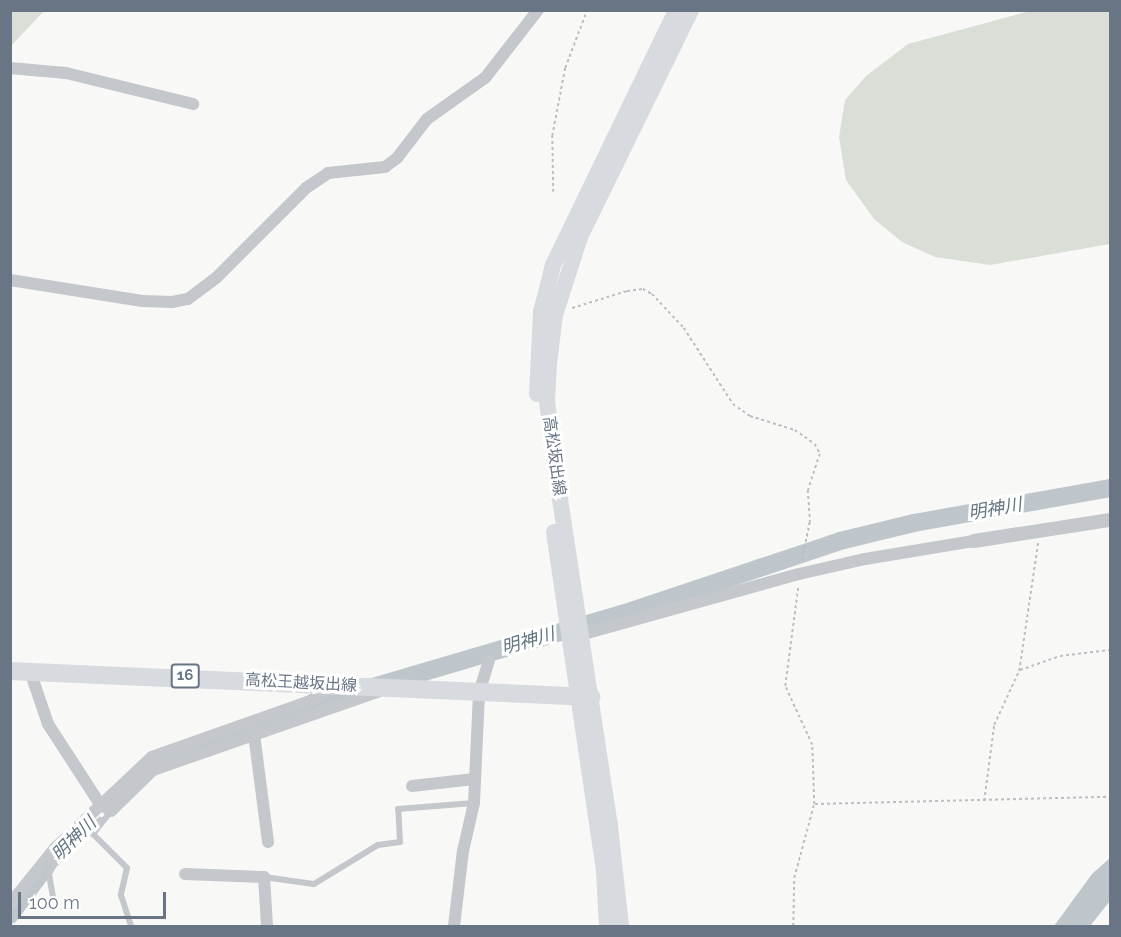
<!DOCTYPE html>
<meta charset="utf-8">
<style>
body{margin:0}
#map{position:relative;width:1121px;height:937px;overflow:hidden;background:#f8f8f6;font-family:Raleway,"Noto Sans JP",sans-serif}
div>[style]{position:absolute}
.green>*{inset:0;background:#d9dfd7}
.water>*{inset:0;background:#bec6cc}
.river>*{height:18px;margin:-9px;padding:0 9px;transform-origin:9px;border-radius:9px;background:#bec6cc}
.path>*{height:1.5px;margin-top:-0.75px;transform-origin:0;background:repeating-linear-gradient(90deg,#bcbec1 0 3px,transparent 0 6px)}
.service>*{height:6px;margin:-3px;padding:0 3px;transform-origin:3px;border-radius:3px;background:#c4c7cb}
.minor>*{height:12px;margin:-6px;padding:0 6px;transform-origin:6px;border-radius:6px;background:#c4c7cb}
.tertiary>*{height:14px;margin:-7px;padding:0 7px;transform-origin:7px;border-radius:7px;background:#c4c7cb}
.secondary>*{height:16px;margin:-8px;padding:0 8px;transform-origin:8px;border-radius:8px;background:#d7dadf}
.primary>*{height:18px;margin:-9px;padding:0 9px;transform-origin:9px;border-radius:9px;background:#d7dadf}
span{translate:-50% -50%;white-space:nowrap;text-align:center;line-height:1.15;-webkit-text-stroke:6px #fff;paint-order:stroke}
.shield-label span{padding:2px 4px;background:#fff;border:2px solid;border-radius:4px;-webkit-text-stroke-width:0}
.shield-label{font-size:15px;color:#697585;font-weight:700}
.street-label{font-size:16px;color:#697585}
.water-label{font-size:18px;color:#647680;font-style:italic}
.frame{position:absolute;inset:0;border:12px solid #697585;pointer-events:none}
.scale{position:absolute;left:18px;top:892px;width:148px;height:27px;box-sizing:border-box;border:3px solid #697585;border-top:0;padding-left:8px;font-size:18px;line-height:21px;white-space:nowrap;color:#697585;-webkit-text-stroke:4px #fff;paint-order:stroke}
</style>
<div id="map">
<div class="green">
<div style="clip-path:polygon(11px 10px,44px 11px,11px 46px,10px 11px)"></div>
<div style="clip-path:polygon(1034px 10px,1110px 11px,1110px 244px,990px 265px,935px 257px,902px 242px,874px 219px,846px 180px,839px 137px,845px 100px,866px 76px,908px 44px)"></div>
</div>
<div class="water">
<div style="clip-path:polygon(1110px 858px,1110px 901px,1090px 926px,1054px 926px,1092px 874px)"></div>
</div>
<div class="river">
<div style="left:137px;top:776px;width:29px;rotate:-35deg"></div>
<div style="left:161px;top:759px;width:178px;rotate:-19.4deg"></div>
<div style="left:329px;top:700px;width:315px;rotate:-16.4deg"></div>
<div style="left:631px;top:611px;width:220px;rotate:-18.5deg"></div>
<div style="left:840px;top:541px;width:76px;rotate:-13.7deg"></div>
<div style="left:914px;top:523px;width:199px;rotate:-10.1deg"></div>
<div style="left:10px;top:915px;width:62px;rotate:-53.5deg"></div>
</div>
<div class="path">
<div style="left:553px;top:192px;width:56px;rotate:-91deg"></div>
<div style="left:552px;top:136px;width:69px;rotate:-79.2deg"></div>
<div style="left:565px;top:68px;width:62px;rotate:-69.2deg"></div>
<div style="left:572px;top:308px;width:58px;rotate:-17.2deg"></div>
<div style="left:627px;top:291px;width:16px;rotate:-7deg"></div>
<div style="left:643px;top:289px;width:10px;rotate:29deg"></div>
<div style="left:652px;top:294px;width:47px;rotate:46.7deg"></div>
<div style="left:684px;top:328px;width:90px;rotate:57.2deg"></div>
<div style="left:733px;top:404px;width:21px;rotate:35deg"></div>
<div style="left:750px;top:416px;width:47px;rotate:17.3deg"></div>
<div style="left:795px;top:430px;width:24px;rotate:35deg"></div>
<div style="left:815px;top:444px;width:11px;rotate:63deg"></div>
<div style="left:820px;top:454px;width:38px;rotate:108deg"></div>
<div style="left:808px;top:490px;width:32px;rotate:86deg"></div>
<div style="left:810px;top:522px;width:41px;rotate:101.3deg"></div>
<div style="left:1020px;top:670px;width:42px;rotate:-19.3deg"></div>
<div style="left:1060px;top:656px;width:50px;rotate:-6.8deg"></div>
<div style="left:984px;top:801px;width:77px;rotate:-82.5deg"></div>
<div style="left:994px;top:725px;width:60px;rotate:-65.2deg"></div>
<div style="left:1019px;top:671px;width:129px;rotate:-81.6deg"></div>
<div style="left:815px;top:804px;width:295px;rotate:-1.4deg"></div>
<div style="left:793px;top:926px;width:48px;rotate:-88.8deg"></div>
<div style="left:794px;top:878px;width:77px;rotate:-74.9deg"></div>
<div style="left:814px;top:804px;width:59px;rotate:-91.9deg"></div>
<div style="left:812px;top:745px;width:65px;rotate:-114.6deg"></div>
<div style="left:785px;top:686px;width:100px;rotate:-82.5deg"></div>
</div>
<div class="service">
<div style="left:111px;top:811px;width:29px;rotate:128deg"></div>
<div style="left:93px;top:834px;width:48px;rotate:45deg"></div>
<div style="left:127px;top:868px;width:28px;rotate:103deg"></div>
<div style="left:121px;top:895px;width:33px;rotate:72deg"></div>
<div style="left:264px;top:877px;width:50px;rotate:8deg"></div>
<div style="left:314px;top:884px;width:75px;rotate:-31.4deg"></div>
<div style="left:378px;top:845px;width:22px;rotate:-8deg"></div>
<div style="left:400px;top:842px;width:33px;rotate:-93deg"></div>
<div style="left:398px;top:809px;width:76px;rotate:-4.5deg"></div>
<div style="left:53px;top:897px;width:23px;rotate:-100deg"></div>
<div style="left:49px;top:874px;width:9px;rotate:-63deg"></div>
<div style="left:53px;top:866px;width:66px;rotate:-44.4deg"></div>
</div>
<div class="minor">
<div style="left:10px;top:68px;width:56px;rotate:5.1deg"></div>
<div style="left:66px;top:73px;width:131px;rotate:13.7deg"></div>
<div style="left:10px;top:280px;width:134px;rotate:9deg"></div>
<div style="left:142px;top:301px;width:30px;rotate:2deg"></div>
<div style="left:172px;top:302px;width:16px;rotate:-11deg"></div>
<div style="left:188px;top:299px;width:36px;rotate:-37deg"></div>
<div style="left:217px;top:277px;width:126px;rotate:-45deg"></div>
<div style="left:306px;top:188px;width:27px;rotate:-34deg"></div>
<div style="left:328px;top:173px;width:57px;rotate:-6deg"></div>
<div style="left:385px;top:167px;width:15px;rotate:-37deg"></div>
<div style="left:397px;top:158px;width:49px;rotate:-52.4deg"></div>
<div style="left:427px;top:119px;width:71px;rotate:-35.3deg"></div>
<div style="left:485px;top:78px;width:86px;rotate:-52.1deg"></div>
<div style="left:573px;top:637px;width:235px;rotate:-15.6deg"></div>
<div style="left:799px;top:574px;width:68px;rotate:-12.8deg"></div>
<div style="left:865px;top:559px;width:110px;rotate:-9.4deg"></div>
<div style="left:30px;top:671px;width:56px;rotate:71.2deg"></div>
<div style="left:48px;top:724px;width:95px;rotate:57deg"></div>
<div style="left:100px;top:804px;width:13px;rotate:32deg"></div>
<div style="left:111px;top:811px;width:59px;rotate:-44.3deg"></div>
<div style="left:153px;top:770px;width:244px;rotate:-19.2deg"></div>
<div style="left:254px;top:734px;width:109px;rotate:82.6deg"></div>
<div style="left:412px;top:786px;width:63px;rotate:-6.3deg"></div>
<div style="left:185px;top:874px;width:79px;rotate:2.2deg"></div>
<div style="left:264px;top:877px;width:49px;rotate:86.5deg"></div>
<div style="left:10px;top:904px;width:72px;rotate:-51.2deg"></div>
<div style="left:55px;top:848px;width:133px;rotate:-43.2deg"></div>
<div style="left:152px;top:757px;width:168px;rotate:-19.5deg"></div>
<div style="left:310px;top:701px;width:15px;rotate:-32deg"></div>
<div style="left:323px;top:693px;width:11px;rotate:-56deg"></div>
<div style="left:454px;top:926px;width:76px;rotate:-83.2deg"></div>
<div style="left:463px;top:851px;width:49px;rotate:-77.1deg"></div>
<div style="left:474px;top:803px;width:110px;rotate:-87.4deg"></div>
<div style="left:479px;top:693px;width:34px;rotate:-73deg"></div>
</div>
<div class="tertiary">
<div style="left:974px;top:541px;width:138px;rotate:-8.8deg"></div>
</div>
<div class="secondary">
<div style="left:537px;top:394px;width:82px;rotate:-87.2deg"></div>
<div style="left:541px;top:312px;width:49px;rotate:-75.7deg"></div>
<div style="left:553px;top:265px;width:283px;rotate:-64.2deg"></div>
<div style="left:554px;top:532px;width:343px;rotate:81.6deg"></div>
<div style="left:604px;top:871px;width:55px;rotate:86.9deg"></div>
<div style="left:621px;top:926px;width:101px;rotate:-96.3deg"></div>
<div style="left:610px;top:826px;width:357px;rotate:-98.7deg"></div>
<div style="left:556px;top:473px;width:73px;rotate:-97.1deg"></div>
<div style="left:547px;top:401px;width:38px;rotate:-87deg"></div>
<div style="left:549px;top:363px;width:48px;rotate:-82.9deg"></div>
<div style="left:555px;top:315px;width:82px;rotate:-72.2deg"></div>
<div style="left:580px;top:237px;width:253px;rotate:-63.9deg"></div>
</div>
<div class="primary">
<div style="left:10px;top:671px;width:582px;rotate:2.56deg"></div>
</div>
<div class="shield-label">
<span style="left:185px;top:676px">16</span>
</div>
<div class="street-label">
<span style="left:554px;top:456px;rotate:82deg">高松坂出線</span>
<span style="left:301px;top:683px;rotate:3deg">高松王越坂出線</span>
</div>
<div class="water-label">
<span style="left:995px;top:509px;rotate:-10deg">明神川</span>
<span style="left:528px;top:641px;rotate:-16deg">明神川</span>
<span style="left:74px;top:839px;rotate:-45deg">明神川</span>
</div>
<div class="frame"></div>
<div class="scale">100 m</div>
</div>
